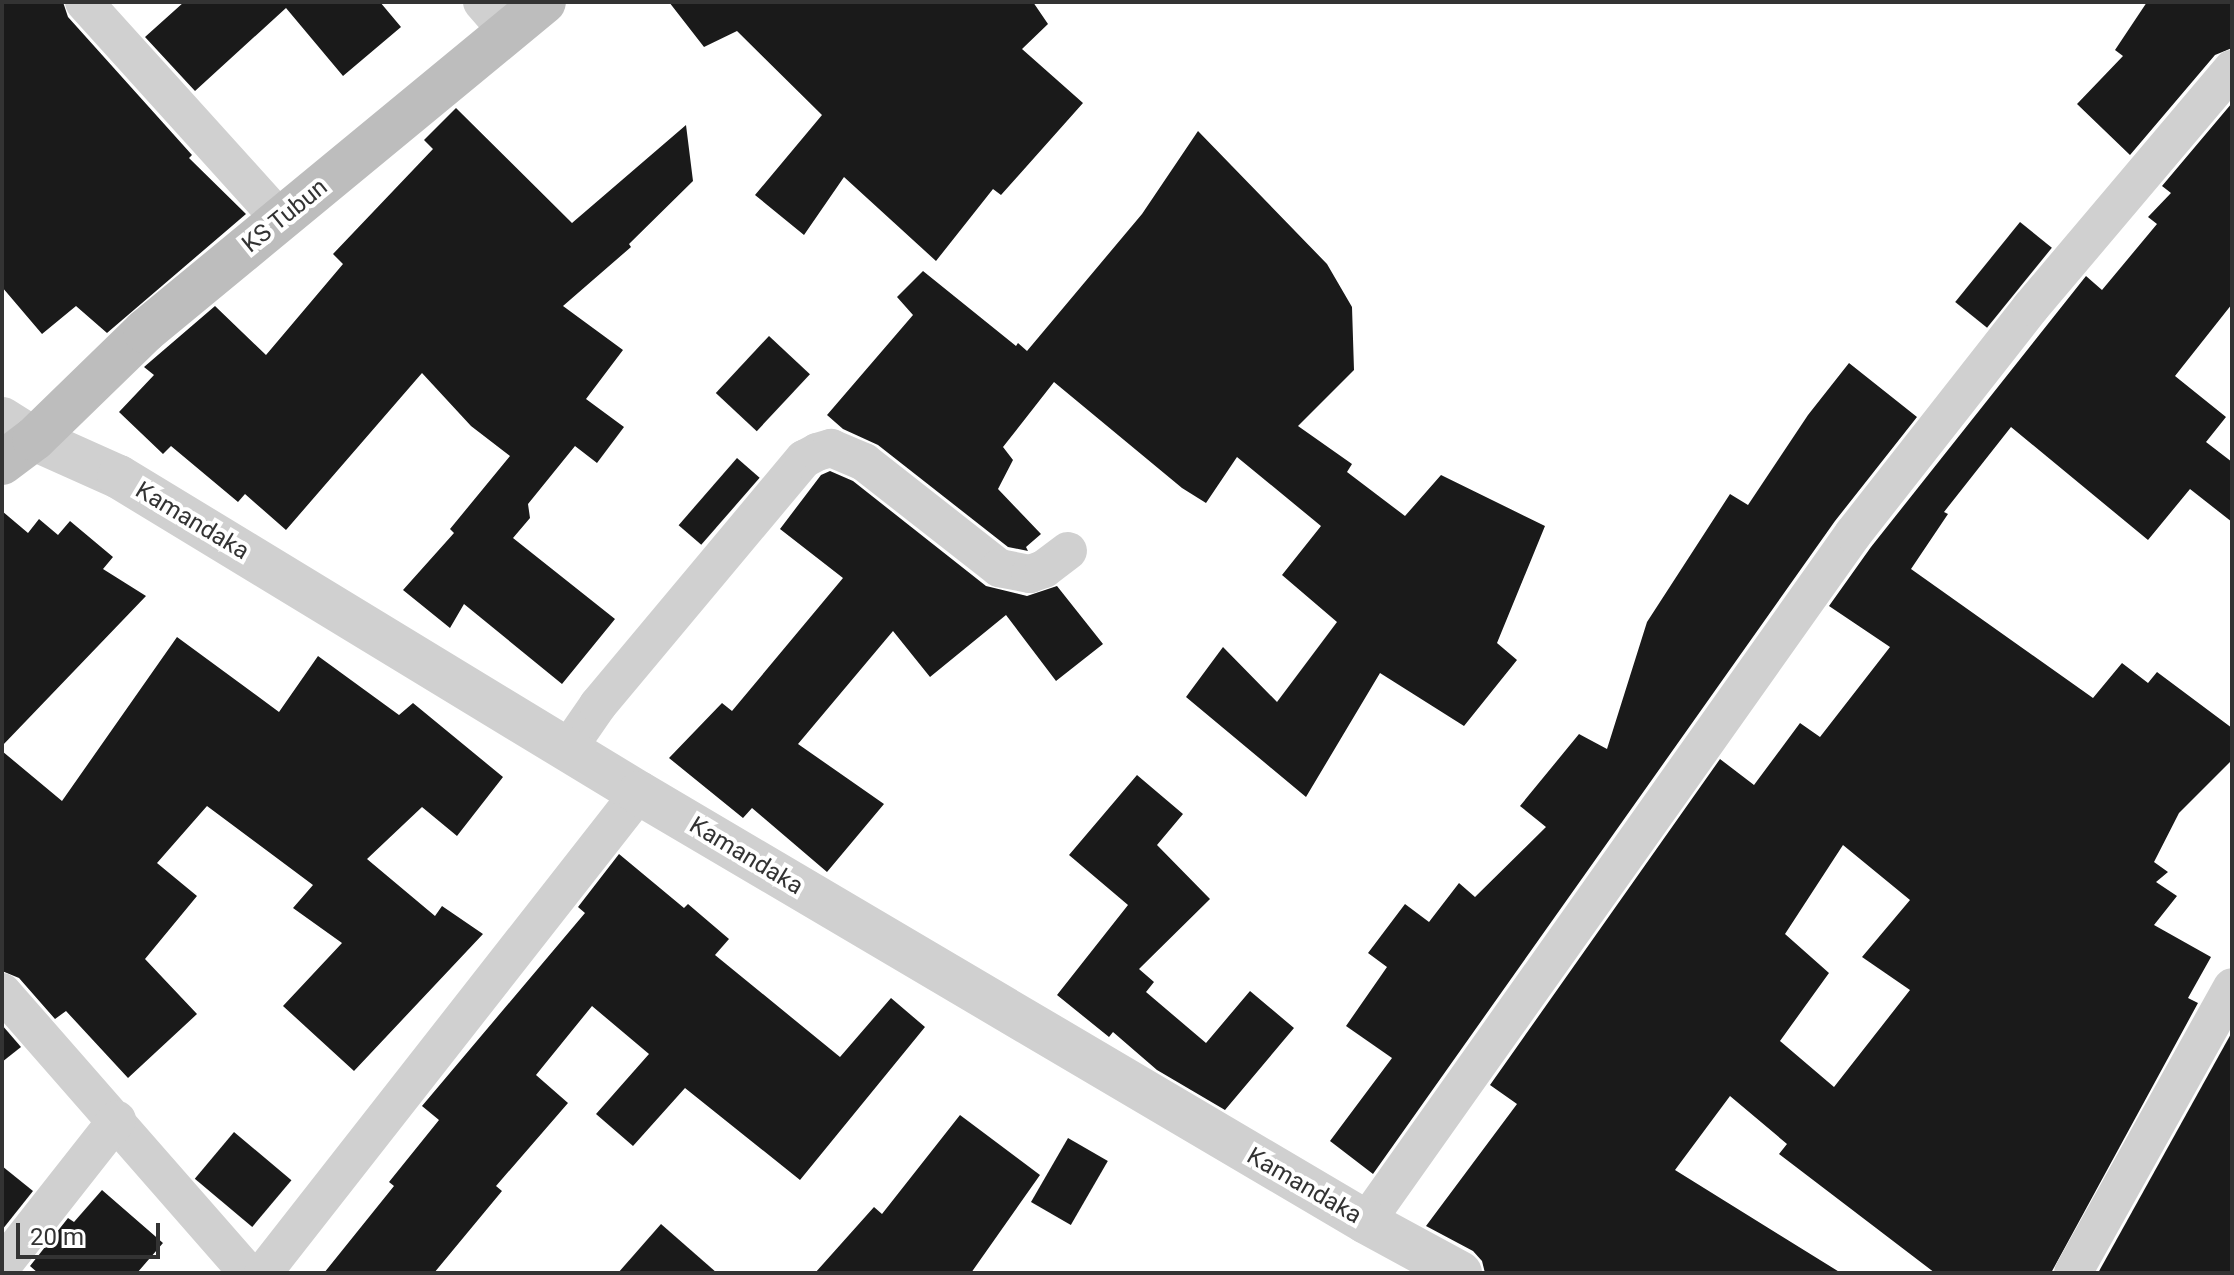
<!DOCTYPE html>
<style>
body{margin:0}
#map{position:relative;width:2234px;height:1275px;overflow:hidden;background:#fff;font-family:Roboto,sans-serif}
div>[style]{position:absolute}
.building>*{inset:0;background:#1a1a1a;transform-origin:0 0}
.minor>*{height:38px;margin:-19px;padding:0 19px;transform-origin:19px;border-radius:19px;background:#d0d0d0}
.tertiary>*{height:44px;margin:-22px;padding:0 22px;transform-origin:22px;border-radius:22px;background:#d0d0d0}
.secondary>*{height:44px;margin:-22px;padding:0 22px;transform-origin:22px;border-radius:22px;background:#bdbdbd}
span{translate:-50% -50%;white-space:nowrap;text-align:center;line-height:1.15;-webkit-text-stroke:8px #fff;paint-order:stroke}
.street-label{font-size:24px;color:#333}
.frame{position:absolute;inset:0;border:4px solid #333;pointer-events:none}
.scale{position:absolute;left:16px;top:1223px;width:144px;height:36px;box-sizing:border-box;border:4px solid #333;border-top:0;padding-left:10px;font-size:24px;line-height:28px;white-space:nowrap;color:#333;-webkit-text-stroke:6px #fff;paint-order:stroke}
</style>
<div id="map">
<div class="building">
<div style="clip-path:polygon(2px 2px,63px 2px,68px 17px,192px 155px,189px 158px,246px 214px,107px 333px,76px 306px,42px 334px,2px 287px)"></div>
<div style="clip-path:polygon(184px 2px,380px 2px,401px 27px,343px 76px,286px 8px,195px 91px,145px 37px)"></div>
<div style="clip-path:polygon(669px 2px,1033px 2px,1048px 24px,1022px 49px,1083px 103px,1001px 195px,993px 189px,936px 261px,844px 177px,804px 235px,755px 195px,822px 115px,737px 31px,704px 47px)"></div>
<div style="clip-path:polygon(2147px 2px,2232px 2px,2232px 48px,2215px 55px,2130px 155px,2077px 104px,2123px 56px,2115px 50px)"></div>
<div style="clip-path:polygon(evenodd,2232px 103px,2232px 304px,2175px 376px,2226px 417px,2206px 442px,2232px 462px,2232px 522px,2190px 489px,2148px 540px,2011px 427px,1944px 512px,1948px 514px,1911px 569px,2093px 698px,2122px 663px,2148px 683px,2157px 672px,2232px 728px,2232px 760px,2179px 813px,2154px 862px,2168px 872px,2156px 882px,2177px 896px,2154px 925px,2211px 957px,2188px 998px,2198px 1003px,2051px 1273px,1935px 1273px,1779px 1154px,1787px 1144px,1730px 1096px,1675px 1170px,1841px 1273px,1485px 1273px,1482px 1261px,1473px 1251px,1426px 1226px,1517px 1104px,1490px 1085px,1720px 759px,1754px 785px,1800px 723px,1820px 737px,1890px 647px,1829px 606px,1871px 547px,2086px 276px,2102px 290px,2157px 224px,2148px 217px,2171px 193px,2162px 186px,2232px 103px,1843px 845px,1910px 900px,1862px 957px,1910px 990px,1834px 1087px,1780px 1041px,1829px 973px,1785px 934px,1843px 845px)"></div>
<div style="clip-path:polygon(456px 108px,572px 223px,686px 125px,693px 181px,629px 244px,631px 247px,563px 306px,623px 350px,586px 399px,624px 427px,597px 463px,575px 446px,528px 504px,530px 518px,513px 538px,615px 619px,562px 684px,464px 604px,450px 628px,403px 590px,454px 533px,450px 529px,510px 456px,471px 426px,422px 373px,286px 530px,245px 494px,238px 502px,171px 446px,163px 454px,119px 412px,154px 375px,144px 367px,215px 306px,266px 355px,343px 264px,333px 254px,433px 149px,424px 140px)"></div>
<div style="clip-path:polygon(1198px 131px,1327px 264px,1352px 307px,1354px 370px,1298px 426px,1352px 464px,1347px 472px,1405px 516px,1441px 475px,1545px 526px,1497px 643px,1517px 660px,1464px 726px,1380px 673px,1306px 797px,1186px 697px,1223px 647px,1277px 702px,1337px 622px,1282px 575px,1321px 526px,1237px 457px,1206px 503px,1182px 488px,1054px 382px,1003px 447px,1013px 460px,998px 489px,1041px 534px,1026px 547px,1028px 551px,1008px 547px,878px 445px,843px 429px,827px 415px,913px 315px,897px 297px,923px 271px,1016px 346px,1018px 343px,1027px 351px,1142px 214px)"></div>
<div style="left:2020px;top:222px;width:41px;height:103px;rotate:39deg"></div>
<div style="left:769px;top:336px;width:56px;height:78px;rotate:43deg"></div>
<div style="clip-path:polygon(1849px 363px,1917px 417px,1835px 521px,1373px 1174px,1330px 1141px,1392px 1058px,1346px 1026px,1387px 967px,1368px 953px,1405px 904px,1429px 922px,1459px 883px,1475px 897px,1546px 827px,1520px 806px,1579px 734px,1607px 749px,1647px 622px,1730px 494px,1748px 505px,1808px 415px)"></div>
<div style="left:737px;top:458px;width:30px;height:89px;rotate:41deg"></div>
<div style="clip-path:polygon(830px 471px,853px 481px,986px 586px,1027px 596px,1057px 586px,1103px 644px,1056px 681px,1006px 615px,930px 677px,893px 631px,798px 744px,884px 804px,827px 872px,752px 808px,743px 818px,669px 758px,722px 703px,732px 711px,843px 578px,780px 529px,821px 475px)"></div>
<div style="clip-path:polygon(2px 511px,28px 533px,39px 519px,58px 535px,70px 521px,113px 557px,103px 569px,146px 596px,2px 746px)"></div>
<div style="clip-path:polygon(177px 637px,279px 712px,318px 656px,399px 715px,413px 703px,503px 777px,457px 836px,422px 807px,367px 859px,435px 916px,442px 906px,483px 934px,354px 1071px,283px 1006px,342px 943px,293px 908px,313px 885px,207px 806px,157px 863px,197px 896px,145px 959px,197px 1014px,128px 1078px,66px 1011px,55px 1019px,19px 978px,2px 971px,2px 751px,62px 801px)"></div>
<div style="clip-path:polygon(1137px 775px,1183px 814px,1157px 845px,1210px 899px,1139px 969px,1154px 982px,1146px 992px,1206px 1043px,1250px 991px,1294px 1028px,1225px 1110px,1157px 1070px,1113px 1032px,1109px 1037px,1057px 995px,1128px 905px,1069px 855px)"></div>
<div style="clip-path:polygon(619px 854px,684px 908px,688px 904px,729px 939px,715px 955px,840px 1057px,891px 998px,925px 1027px,800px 1180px,685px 1088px,633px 1146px,596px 1114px,649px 1054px,592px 1006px,536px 1075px,568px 1103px,496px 1186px,502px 1191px,434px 1273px,324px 1273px,394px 1186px,389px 1182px,439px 1120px,422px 1106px,585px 913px,578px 907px)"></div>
<div style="clip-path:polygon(2px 1025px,21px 1047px,2px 1062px)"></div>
<div style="clip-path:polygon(2232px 1032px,2232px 1273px,2098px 1273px)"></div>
<div style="clip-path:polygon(960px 1115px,1040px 1175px,971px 1273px,815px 1273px,874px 1207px,882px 1214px)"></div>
<div style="left:234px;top:1132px;width:75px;height:61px;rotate:40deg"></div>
<div style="left:1068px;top:1138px;width:46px;height:74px;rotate:30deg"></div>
<div style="clip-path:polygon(2px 1166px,33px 1191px,2px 1230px)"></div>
<div style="clip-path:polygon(102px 1190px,163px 1243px,137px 1273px,38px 1273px,30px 1266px,68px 1218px,74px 1222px)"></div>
<div style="clip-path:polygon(661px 1224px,717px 1273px,618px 1273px)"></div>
</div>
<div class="minor">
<div style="left:84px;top:2px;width:294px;rotate:47.9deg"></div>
<div style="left:482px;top:2px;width:41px;rotate:48.9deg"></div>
<div style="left:567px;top:750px;width:55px;rotate:-55.4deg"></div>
<div style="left:598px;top:705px;width:321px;rotate:-50.1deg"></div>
<div style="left:804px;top:459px;width:15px;rotate:-28deg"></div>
<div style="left:817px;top:452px;width:15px;rotate:-16deg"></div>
<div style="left:831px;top:448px;width:36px;rotate:23deg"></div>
<div style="left:864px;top:462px;width:172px;rotate:38.1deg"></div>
<div style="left:999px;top:568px;width:32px;rotate:11deg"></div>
<div style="left:1030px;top:574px;width:15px;rotate:-20deg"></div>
<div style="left:1044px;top:569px;width:30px;rotate:-37deg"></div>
<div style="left:2px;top:992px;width:373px;rotate:48.8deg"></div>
<div style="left:1366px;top:1222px;width:843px;rotate:-54.71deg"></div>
<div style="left:1853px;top:534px;width:288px;rotate:-51.9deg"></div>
<div style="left:2031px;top:307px;width:312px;rotate:-49.8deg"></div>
<div style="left:2px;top:1266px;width:186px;rotate:-51.8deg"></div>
<div style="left:263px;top:1273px;width:610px;rotate:-51.93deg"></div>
<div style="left:2073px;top:1273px;width:327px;rotate:-60.9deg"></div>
</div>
<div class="tertiary">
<div style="left:2px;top:419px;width:38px;rotate:32deg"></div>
<div style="left:34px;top:439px;width:93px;rotate:24.1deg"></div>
<div style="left:119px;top:477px;width:608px;rotate:31.29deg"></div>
<div style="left:639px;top:793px;width:844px;rotate:30.54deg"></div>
<div style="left:1366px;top:1222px;width:107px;rotate:28.5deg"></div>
</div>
<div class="secondary">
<div style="left:2px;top:463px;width:40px;rotate:-37deg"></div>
<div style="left:34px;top:439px;width:155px;rotate:-44.2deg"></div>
<div style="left:145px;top:331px;width:517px;rotate:-39.51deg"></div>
</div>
<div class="street-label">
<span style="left:285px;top:216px;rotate:-39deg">KS Tubun</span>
<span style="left:192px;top:521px;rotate:31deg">Kamandaka</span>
<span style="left:746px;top:856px;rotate:31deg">Kamandaka</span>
<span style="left:1304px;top:1186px;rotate:30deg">Kamandaka</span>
</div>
<div class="frame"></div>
<div class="scale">20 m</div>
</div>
